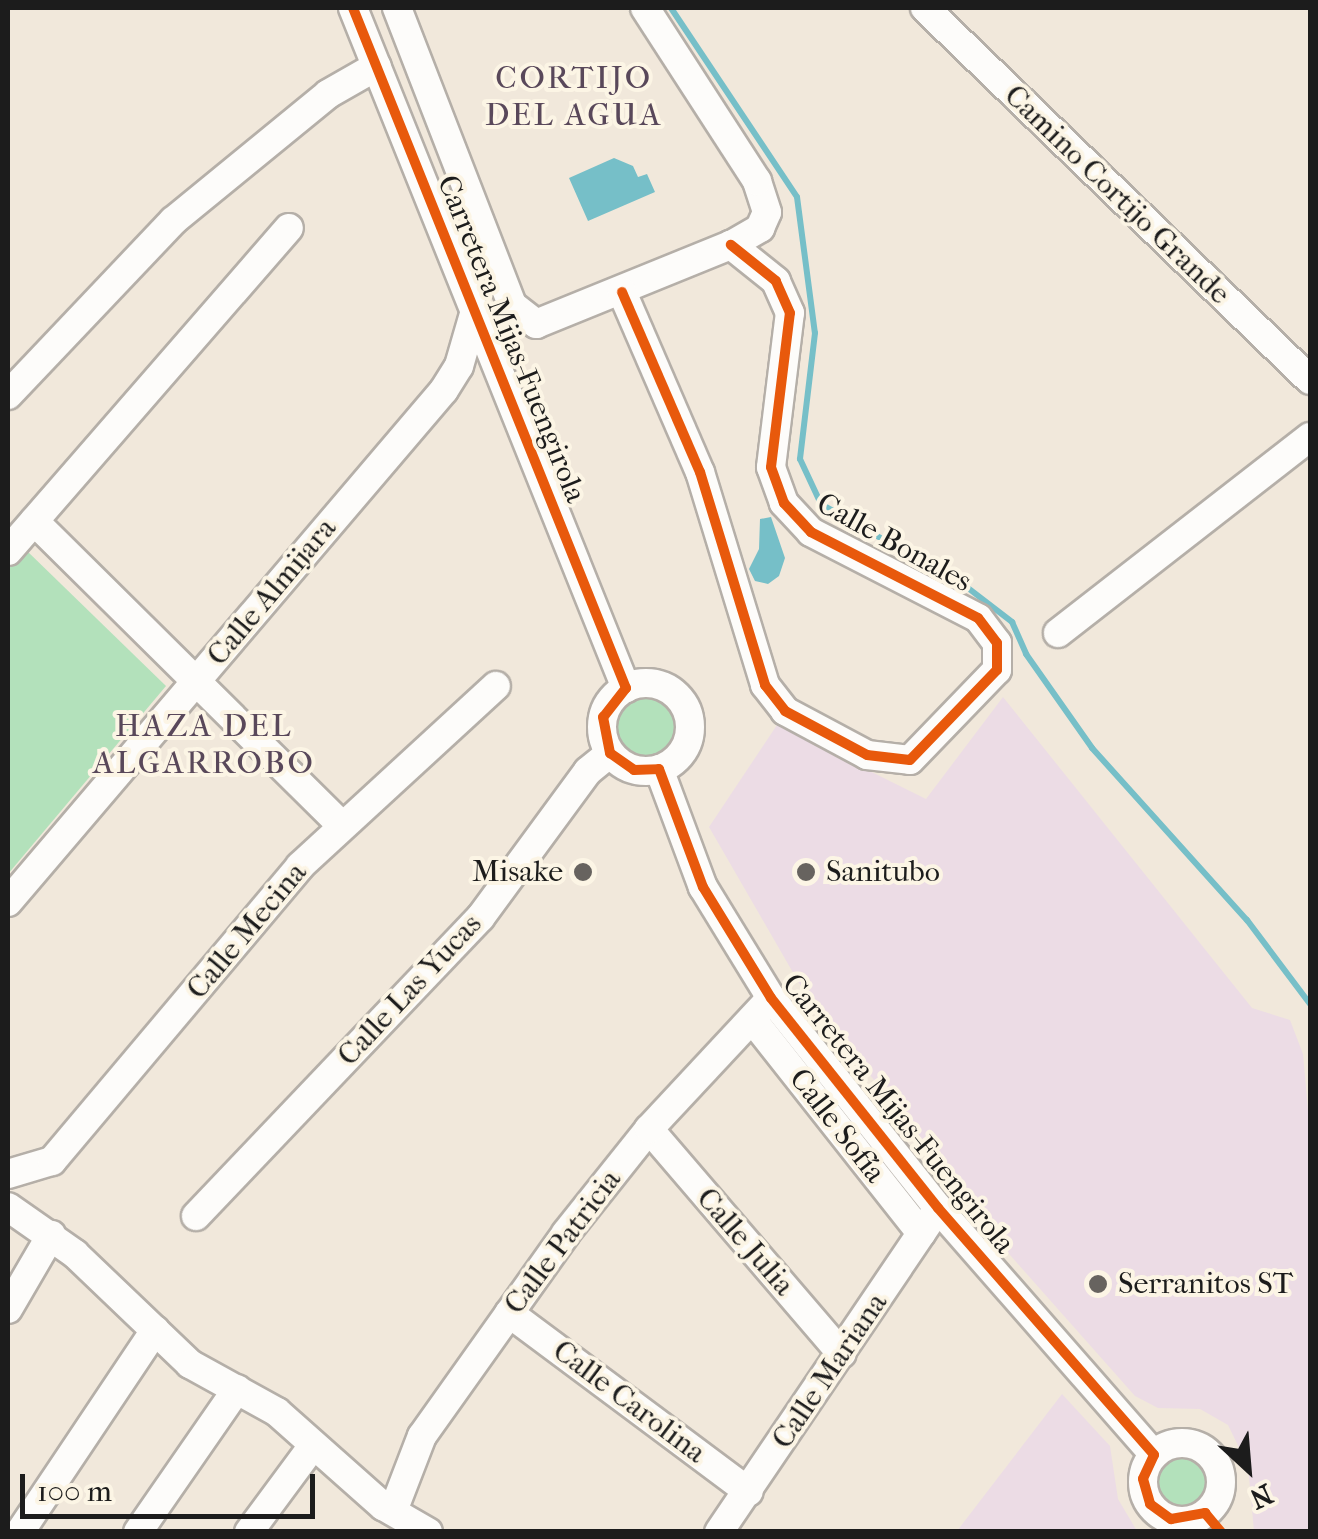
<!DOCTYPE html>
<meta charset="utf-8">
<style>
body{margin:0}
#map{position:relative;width:1318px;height:1539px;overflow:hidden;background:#f1e8db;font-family:"IM FELL French Canon",serif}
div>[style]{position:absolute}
.built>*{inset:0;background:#ecdce5}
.green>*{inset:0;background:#b3e1bb}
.round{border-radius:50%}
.water>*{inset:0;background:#76bfc8}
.stream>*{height:6px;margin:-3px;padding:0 3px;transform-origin:3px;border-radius:3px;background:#76bfc8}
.roads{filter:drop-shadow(2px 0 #b5afa8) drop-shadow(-2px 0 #b5afa8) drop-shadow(0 2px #b5afa8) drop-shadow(0 -2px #b5afa8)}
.minor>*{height:28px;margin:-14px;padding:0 14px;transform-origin:14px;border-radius:14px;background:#fdfcfa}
.minor>.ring{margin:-14px;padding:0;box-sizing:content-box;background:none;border:28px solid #fdfcfa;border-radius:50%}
.cycleway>*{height:10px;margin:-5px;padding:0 5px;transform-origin:5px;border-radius:5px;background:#e8590c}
.dots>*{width:28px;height:28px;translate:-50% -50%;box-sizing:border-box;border:5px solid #fcf5e5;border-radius:50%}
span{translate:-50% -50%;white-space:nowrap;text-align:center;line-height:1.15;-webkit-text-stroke:8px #fcf5e5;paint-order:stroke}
.street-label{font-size:30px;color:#1c1c1c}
.poi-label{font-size:30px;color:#1c1c1c}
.right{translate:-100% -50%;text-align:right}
.left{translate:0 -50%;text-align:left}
.neighbourhood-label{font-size:32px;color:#59485a;letter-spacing:2.5px}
.frame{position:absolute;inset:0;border:10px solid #1c1c1c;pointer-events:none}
.north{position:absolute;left:1198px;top:1419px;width:100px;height:100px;-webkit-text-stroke:8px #fcf5e5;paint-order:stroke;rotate:154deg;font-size:28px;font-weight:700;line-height:40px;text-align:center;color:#1c1c1c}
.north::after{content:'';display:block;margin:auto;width:35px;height:45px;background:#1c1c1c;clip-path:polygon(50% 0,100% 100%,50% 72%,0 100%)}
.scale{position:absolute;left:20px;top:1474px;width:295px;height:45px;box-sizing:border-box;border:5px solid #1c1c1c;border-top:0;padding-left:12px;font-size:30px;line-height:35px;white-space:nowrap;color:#1c1c1c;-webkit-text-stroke:8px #fcf5e5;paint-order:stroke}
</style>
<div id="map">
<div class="built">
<div style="clip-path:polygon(1003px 697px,1252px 1008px,1290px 1020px,1303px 1054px,1310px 1133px,1310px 1531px,1254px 1531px,1248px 1466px,1228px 1425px,1200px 1409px,1158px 1408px,1135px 1396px,1002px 1246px,799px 983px,709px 827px,777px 725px,926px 799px)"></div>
<div style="clip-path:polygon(1062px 1394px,1110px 1446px,1118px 1499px,1137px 1531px,957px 1531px)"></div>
</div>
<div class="green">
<div style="clip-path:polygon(25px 549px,166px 686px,8px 874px,8px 568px)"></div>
<div class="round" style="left:613px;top:696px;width:64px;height:64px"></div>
<div class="round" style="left:1155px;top:1456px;width:54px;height:54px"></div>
</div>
<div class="water">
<div style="clip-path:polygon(614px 158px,633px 166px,638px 177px,647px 174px,655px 192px,588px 221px,569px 178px)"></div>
<div style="clip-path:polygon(771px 517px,785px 558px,779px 576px,768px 584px,755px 581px,749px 569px,759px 549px,760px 519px)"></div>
</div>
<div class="stream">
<div style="left:671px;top:8px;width:227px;rotate:56.3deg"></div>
<div style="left:797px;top:197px;width:137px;rotate:82.5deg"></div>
<div style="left:815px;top:333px;width:127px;rotate:96.8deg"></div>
<div style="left:800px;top:459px;width:50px;rotate:65deg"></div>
<div style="left:821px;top:504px;width:169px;rotate:29.7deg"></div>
<div style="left:968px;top:588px;width:56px;rotate:37.7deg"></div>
<div style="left:1012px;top:622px;width:35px;rotate:66deg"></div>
<div style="left:1026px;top:654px;width:115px;rotate:54.9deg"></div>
<div style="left:1092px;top:748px;width:232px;rotate:48deg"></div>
<div style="left:1247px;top:920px;width:105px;rotate:53.1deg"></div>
</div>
<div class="roads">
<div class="minor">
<div style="left:353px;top:8px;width:733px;rotate:68.13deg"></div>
<div style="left:397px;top:8px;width:318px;rotate:68.8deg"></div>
<div style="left:512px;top:305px;width:31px;rotate:38deg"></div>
<div style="left:536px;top:324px;width:210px;rotate:-22.1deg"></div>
<div style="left:731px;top:245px;width:34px;rotate:-30deg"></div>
<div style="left:760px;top:228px;width:17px;rotate:-66deg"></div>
<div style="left:767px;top:212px;width:33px;rotate:-108deg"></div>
<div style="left:757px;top:181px;width:206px;rotate:-122.9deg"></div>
<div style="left:925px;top:8px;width:535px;rotate:44.02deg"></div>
<div style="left:622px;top:292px;width:196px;rotate:66.6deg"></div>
<div style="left:700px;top:472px;width:223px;rotate:73deg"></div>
<div style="left:765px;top:685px;width:33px;rotate:52deg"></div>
<div style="left:785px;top:711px;width:93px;rotate:28.2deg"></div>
<div style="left:867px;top:755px;width:43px;rotate:6.6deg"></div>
<div style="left:910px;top:760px;width:125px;rotate:-46deg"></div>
<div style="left:997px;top:670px;width:27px;rotate:-90deg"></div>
<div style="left:997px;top:643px;width:31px;rotate:-127deg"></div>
<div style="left:978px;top:618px;width:188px;rotate:-152.8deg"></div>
<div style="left:811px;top:532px;width:40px;rotate:-133deg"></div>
<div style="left:784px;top:503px;width:38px;rotate:-110deg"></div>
<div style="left:771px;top:467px;width:155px;rotate:-83deg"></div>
<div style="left:790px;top:313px;width:35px;rotate:-114deg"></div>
<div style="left:776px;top:281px;width:58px;rotate:-141.3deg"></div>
<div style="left:8px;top:395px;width:240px;rotate:-46.5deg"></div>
<div style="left:173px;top:221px;width:200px;rotate:-39.3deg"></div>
<div style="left:328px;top:94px;width:56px;rotate:-29.7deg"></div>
<div style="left:34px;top:521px;width:433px;rotate:44.7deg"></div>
<div style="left:8px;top:551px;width:428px;rotate:-49deg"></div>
<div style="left:1058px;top:633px;width:319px;rotate:-37.9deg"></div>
<div class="ring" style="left:602px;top:683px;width:60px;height:60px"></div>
<div style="left:659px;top:769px;width:126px;rotate:69.6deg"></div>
<div style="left:703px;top:887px;width:130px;rotate:58.5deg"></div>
<div style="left:771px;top:998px;width:268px;rotate:51.5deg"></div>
<div style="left:938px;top:1208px;width:328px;rotate:48.8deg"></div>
<div style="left:8px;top:902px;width:672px;rotate:-49.58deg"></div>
<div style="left:444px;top:390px;width:28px;rotate:-58deg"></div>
<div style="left:459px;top:366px;width:54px;rotate:-73.9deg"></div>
<div style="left:752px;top:1019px;width:273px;rotate:51.7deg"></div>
<div style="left:649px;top:1129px;width:296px;rotate:49.4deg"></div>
<div style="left:8px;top:1174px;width:46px;rotate:-16.5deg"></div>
<div style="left:52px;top:1161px;width:385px;rotate:-49.9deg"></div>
<div style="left:300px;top:866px;width:266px;rotate:-42.6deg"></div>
<div style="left:8px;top:1207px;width:82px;rotate:35deg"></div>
<div style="left:75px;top:1254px;width:159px;rotate:43.7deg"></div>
<div style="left:190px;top:1364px;width:99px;rotate:28.9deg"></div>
<div style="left:277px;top:1412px;width:142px;rotate:41.6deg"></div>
<div style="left:383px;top:1506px;width:52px;rotate:30deg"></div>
<div style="left:196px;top:1216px;width:412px;rotate:-46.4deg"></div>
<div style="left:480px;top:918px;width:182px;rotate:-53.7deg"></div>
<div style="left:588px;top:771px;width:28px;rotate:-39deg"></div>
<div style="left:8px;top:1309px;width:86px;rotate:-59.8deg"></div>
<div style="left:509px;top:1313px;width:299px;rotate:36.7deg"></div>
<div class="ring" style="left:1143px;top:1443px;width:50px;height:50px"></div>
<div style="left:393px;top:1511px;width:80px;rotate:-68.9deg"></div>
<div style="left:422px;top:1436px;width:249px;rotate:-54.6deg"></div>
<div style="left:566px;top:1233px;width:133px;rotate:-51.4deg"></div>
<div style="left:649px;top:1129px;width:179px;rotate:-47deg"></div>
<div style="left:20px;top:1532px;width:243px;rotate:-56.2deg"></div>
<div style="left:138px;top:1532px;width:174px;rotate:-55.3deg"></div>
<div style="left:249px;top:1532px;width:106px;rotate:-53.5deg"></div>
<div style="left:719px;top:1532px;width:391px;rotate:-55.9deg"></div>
</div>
</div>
<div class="cycleway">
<div style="left:353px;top:8px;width:733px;rotate:68.13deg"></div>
<div style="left:626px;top:688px;width:37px;rotate:128deg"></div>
<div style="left:603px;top:717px;width:37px;rotate:79deg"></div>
<div style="left:610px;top:753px;width:29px;rotate:35deg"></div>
<div style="left:634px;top:770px;width:25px;rotate:-2deg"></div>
<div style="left:659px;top:769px;width:126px;rotate:69.6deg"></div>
<div style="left:703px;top:887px;width:130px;rotate:58.5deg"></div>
<div style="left:771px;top:998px;width:268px;rotate:51.5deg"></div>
<div style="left:938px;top:1208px;width:328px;rotate:48.8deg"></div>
<div style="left:1154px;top:1455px;width:26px;rotate:115deg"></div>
<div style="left:1143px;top:1479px;width:26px;rotate:74deg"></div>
<div style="left:1150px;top:1504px;width:26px;rotate:36deg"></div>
<div style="left:1171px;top:1519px;width:35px;rotate:-10deg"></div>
<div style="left:1205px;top:1513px;width:25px;rotate:50deg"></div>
<div style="left:622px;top:292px;width:196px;rotate:66.6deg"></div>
<div style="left:700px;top:472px;width:223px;rotate:73deg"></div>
<div style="left:765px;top:685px;width:33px;rotate:52deg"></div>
<div style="left:785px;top:711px;width:93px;rotate:28.2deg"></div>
<div style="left:867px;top:755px;width:43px;rotate:6.6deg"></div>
<div style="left:910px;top:760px;width:125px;rotate:-46deg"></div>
<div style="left:997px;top:670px;width:27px;rotate:-90deg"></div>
<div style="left:997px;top:643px;width:31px;rotate:-127deg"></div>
<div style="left:978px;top:618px;width:188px;rotate:-152.8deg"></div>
<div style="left:811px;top:532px;width:40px;rotate:-133deg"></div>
<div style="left:784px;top:503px;width:38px;rotate:-110deg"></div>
<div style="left:771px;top:467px;width:155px;rotate:-83deg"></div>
<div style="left:790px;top:313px;width:35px;rotate:-114deg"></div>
<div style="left:776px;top:281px;width:58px;rotate:-141.3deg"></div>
</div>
<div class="dots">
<div style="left:583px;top:872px;background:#67635f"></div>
<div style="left:806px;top:872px;background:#67635f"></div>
<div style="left:1098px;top:1284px;background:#67635f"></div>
</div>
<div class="street-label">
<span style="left:1117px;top:195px;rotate:44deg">Camino Cortijo Grande</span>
<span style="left:511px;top:339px;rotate:68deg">Carretera Mijas-Fuengirola</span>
<span style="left:894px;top:543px;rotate:29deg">Calle Bonales</span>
<span style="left:272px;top:592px;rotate:-50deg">Calle Almijara</span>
<span style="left:247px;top:931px;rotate:-50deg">Calle Mecina</span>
<span style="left:410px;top:990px;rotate:-47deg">Calle Las Yucas</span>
<span style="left:898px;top:1114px;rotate:51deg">Carretera Mijas-Fuengirola</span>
<span style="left:837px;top:1126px;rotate:52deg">Calle Sofía</span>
<span style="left:563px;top:1242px;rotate:-53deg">Calle Patricia</span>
<span style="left:745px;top:1242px;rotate:49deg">Calle Julia</span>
<span style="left:830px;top:1371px;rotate:-56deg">Calle Mariana</span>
<span style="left:629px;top:1402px;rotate:37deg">Calle Carolina</span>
</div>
<div class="poi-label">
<span class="right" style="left:563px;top:872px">Misake</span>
<span class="left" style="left:826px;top:872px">Sanitubo</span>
<span class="left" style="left:1118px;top:1284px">Serranitos ST</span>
</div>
<div class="neighbourhood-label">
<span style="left:574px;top:97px">CORTIJO<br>DEL AGUA</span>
<span style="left:204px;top:745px">HAZA DEL<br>ALGARROBO</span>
</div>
<div class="frame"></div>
<div class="north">N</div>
<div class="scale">100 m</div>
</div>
